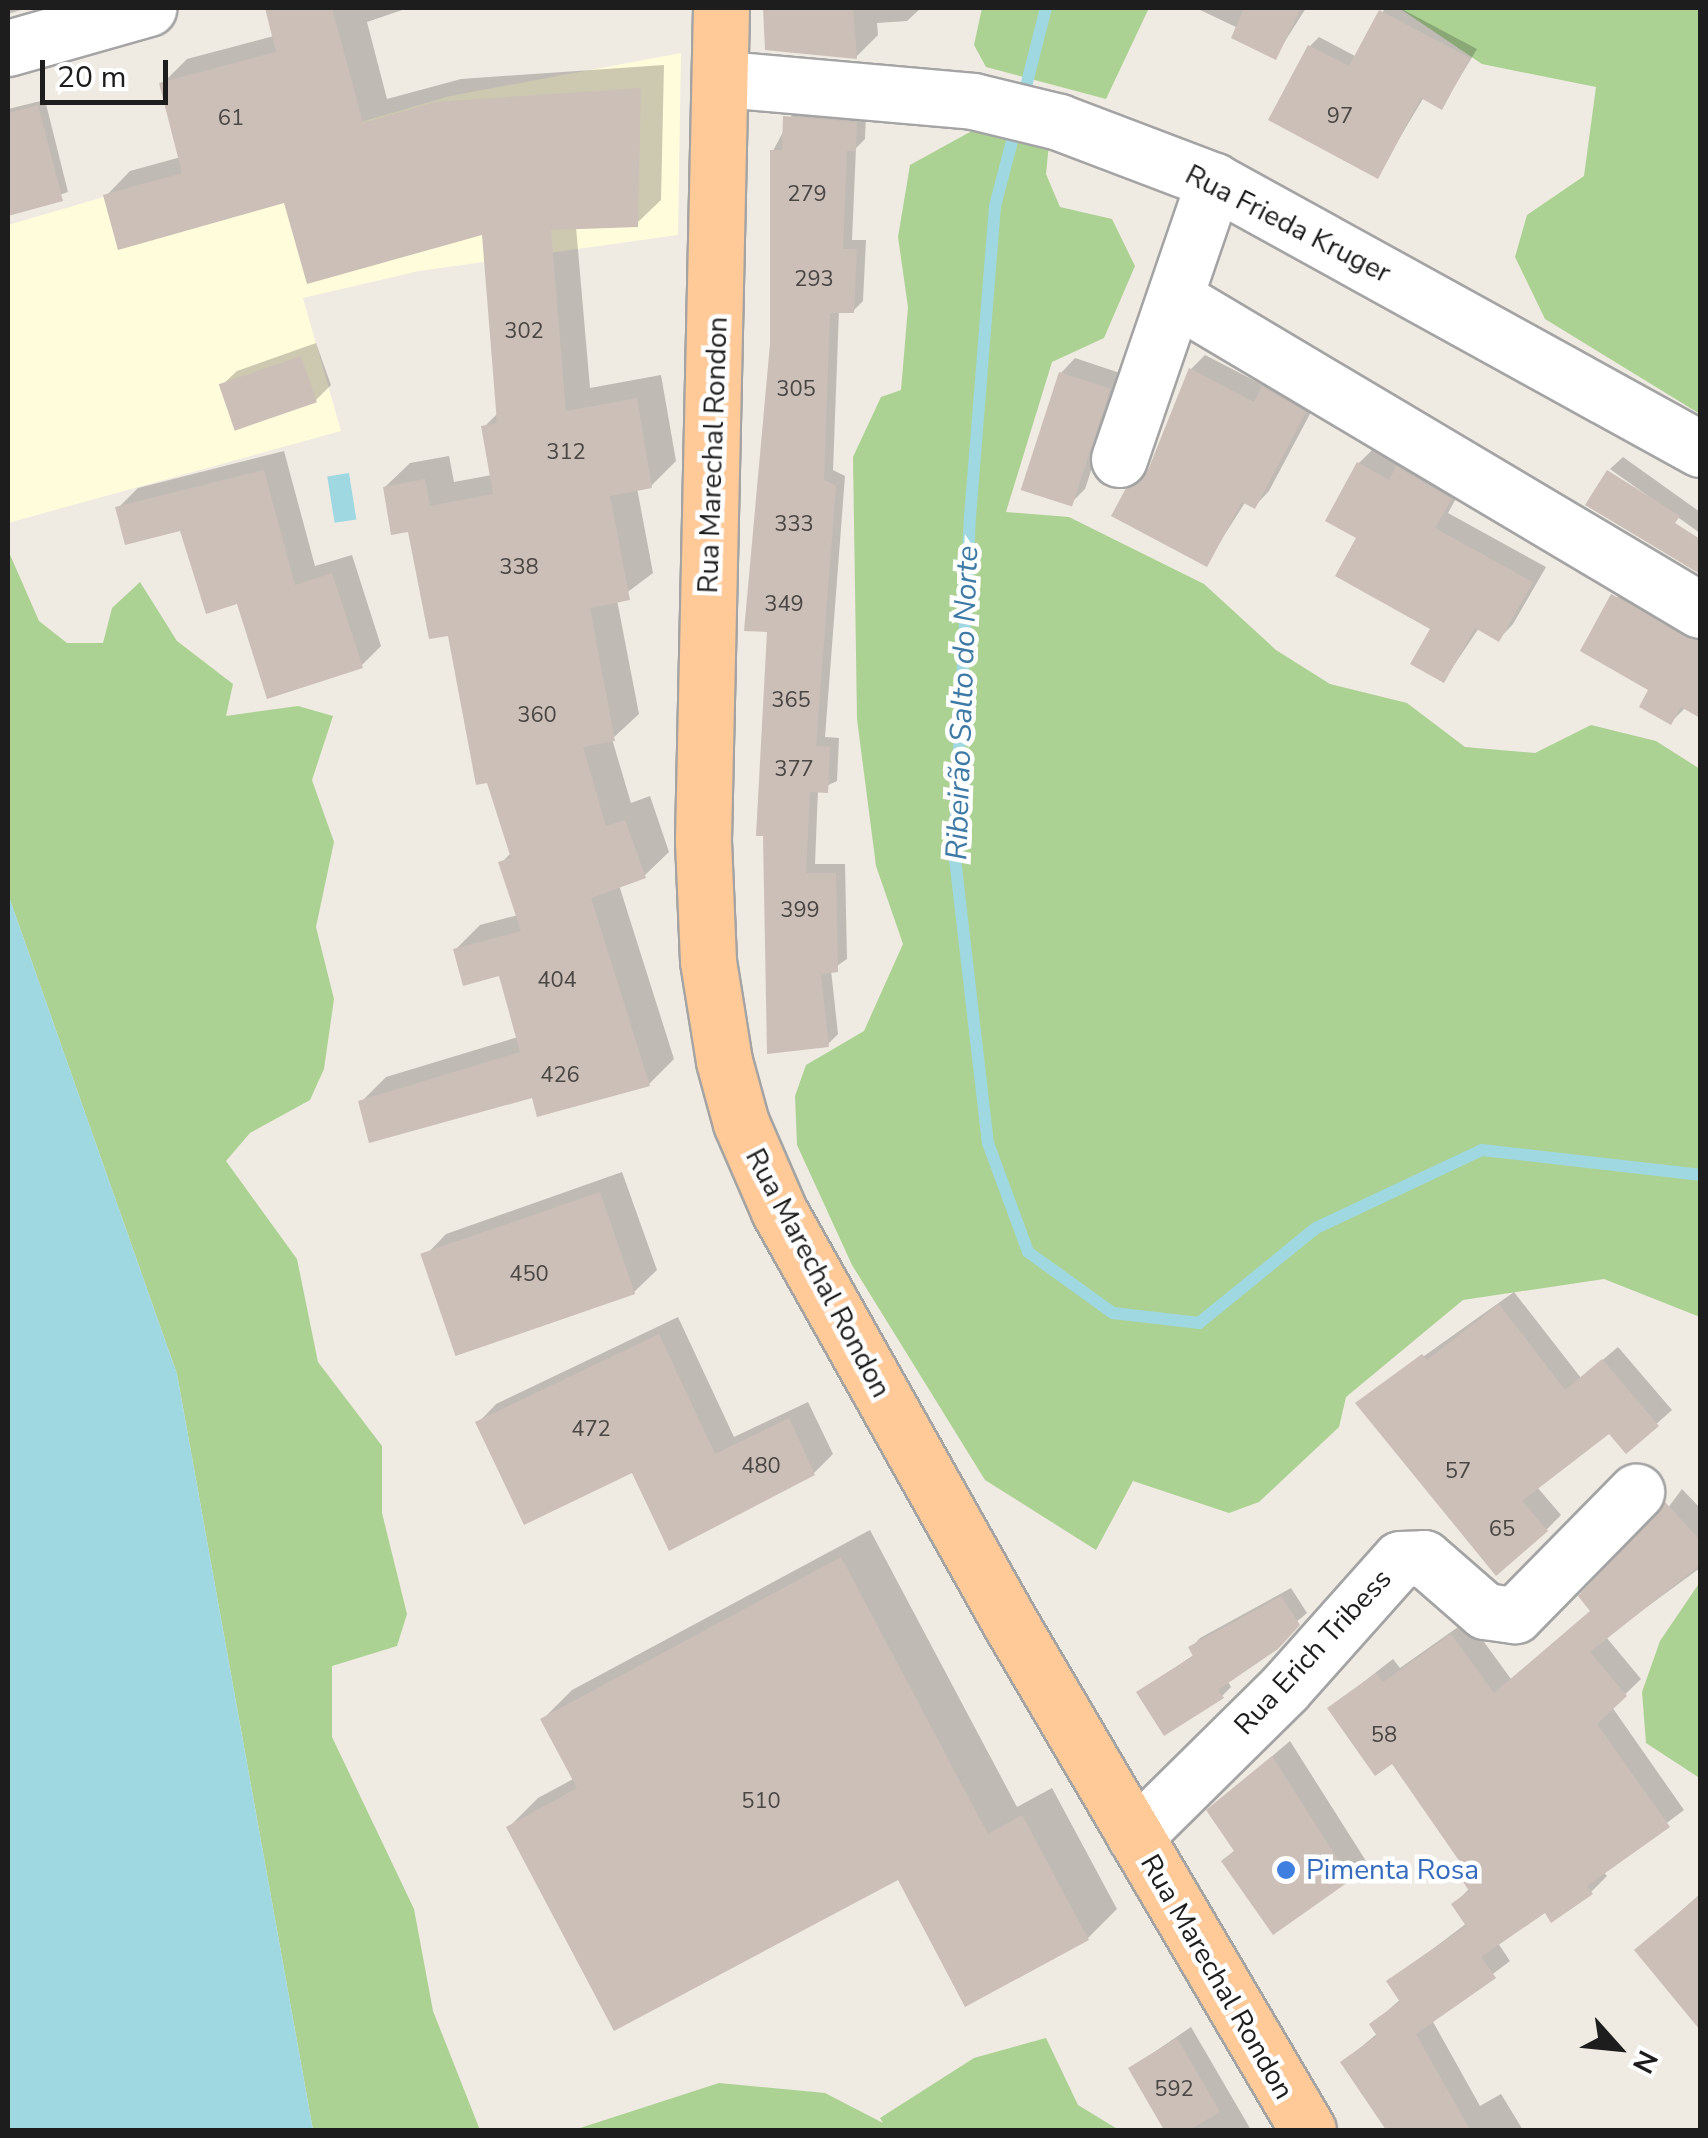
<!DOCTYPE html>
<meta charset="utf-8">
<style>
body{margin:0}
#map{position:relative;width:1708px;height:2138px;overflow:hidden;background:#efeae2;font-family:"Nunito Sans",sans-serif}
div>[style]{position:absolute}
.education>*{inset:0;background:#fffcdc}
.forest>*{inset:0;background:#acd293}
.water>*{inset:0;background:#9fd8e1;transform-origin:0 0}
.shadow>*{inset:0;background:#0003}
.stream>*{height:12px;margin:-6px;padding:0 6px;transform-origin:6px;border-radius:6px;background:#9fd8e1}
.building>*{inset:0;background:#ccbfb8;transform-origin:0 0}
.roads{filter:drop-shadow(2px 0 #a4a4a4) drop-shadow(-2px 0 #a4a4a4) drop-shadow(0 2px #a4a4a4) drop-shadow(0 -2px #a4a4a4)}
.minor>*{height:55px;margin:-27.5px;padding:0 27.5px;transform-origin:27.5px;border-radius:27.5px;background:#fff}
.major>*{height:55px;margin:-27.5px;padding:0 27.5px;transform-origin:27.5px;border-radius:27.5px;background:#ffc998}
.dots>*{width:28px;height:28px;translate:-50% -50%;box-sizing:border-box;border:5px solid #fff;border-radius:50%}
span{translate:-50% -50%;white-space:nowrap;text-align:center;line-height:1.15;-webkit-text-stroke:9px #fff;paint-order:stroke}
.number-label{font-size:22px;color:#494644}
.number-label span{-webkit-text-stroke-width:0}
.street-label{font-size:28px;color:#1d1d1d}
.shop-label{font-size:28px;color:#366cbe}
.left{translate:0 -50%;text-align:left}
.water-label{font-size:30px;color:#3d7aa5;font-style:italic}
.frame{position:absolute;inset:0;border:10px solid #1d1d1d;pointer-events:none}
.north{position:absolute;left:1568px;top:1998px;width:100px;height:100px;-webkit-text-stroke:8px #fff;paint-order:stroke;rotate:117deg;font-size:28px;font-weight:700;line-height:40px;text-align:center;color:#1d1d1d}
.north::after{content:'';display:block;margin:auto;width:35px;height:45px;background:#1d1d1d;clip-path:polygon(50% 0,100% 100%,50% 72%,0 100%)}
.scale{position:absolute;left:40px;top:60px;width:128px;height:45px;box-sizing:border-box;border:5px solid #1d1d1d;border-top:0;padding-left:12px;font-size:30px;line-height:35px;white-space:nowrap;color:#1d1d1d;-webkit-text-stroke:8px #fff;paint-order:stroke}
</style>
<div id="map">
<div class="education">
<div style="clip-path:polygon(681px 53px,678px 235px,419px 271px,303px 298px,341px 431px,8px 523px,8px 225px,450px 96px)"></div>
</div>
<div class="forest">
<div style="clip-path:polygon(982px 8px,1149px 8px,1106px 99px,986px 67px,974px 45px)"></div>
<div style="clip-path:polygon(1399px 8px,1700px 8px,1700px 414px,1545px 319px,1515px 257px,1527px 215px,1584px 176px,1596px 87px,1482px 64px)"></div>
<div style="clip-path:polygon(979px 127px,1049px 144px,1046px 174px,1060px 207px,1112px 219px,1135px 266px,1104px 338px,1052px 362px,1006px 512px,1069px 517px,1204px 584px,1276px 650px,1330px 684px,1407px 703px,1465px 747px,1535px 753px,1591px 725px,1656px 741px,1700px 769px,1700px 1317px,1604px 1279px,1463px 1300px,1346px 1397px,1339px 1427px,1259px 1502px,1229px 1513px,1133px 1481px,1096px 1550px,985px 1480px,852px 1265px,797px 1145px,795px 1096px,806px 1065px,864px 1031px,903px 944px,876px 866px,857px 719px,853px 457px,881px 397px,901px 390px,908px 307px,898px 237px,910px 165px)"></div>
<div style="clip-path:polygon(8px 550px,39px 621px,67px 643px,103px 643px,112px 608px,140px 582px,177px 641px,233px 684px,226px 716px,298px 706px,333px 716px,312px 780px,334px 842px,316px 927px,334px 999px,324px 1069px,310px 1100px,250px 1133px,226px 1161px,297px 1259px,318px 1362px,382px 1446px,382px 1513px,407px 1614px,397px 1646px,332px 1666px,332px 1737px,414px 1909px,433px 2011px,480px 2130px,313px 2130px,177px 1374px,8px 894px)"></div>
<div style="clip-path:polygon(1700px 1582px,1700px 1788px,1698px 1777px,1646px 1743px,1642px 1692px,1660px 1641px)"></div>
<div style="clip-path:polygon(1046px 2038px,1078px 2105px,1119px 2130px,574px 2130px,719px 2083px,825px 2093px,883px 2123px,880px 2118px,974px 2058px)"></div>
</div>
<div class="water">
<div style="left:349px;top:473px;width:47px;height:22px;rotate:81deg"></div>
<div style="clip-path:polygon(8px 894px,177px 1374px,313px 2130px,8px 2130px)"></div>
</div>
<div class="shadow">
<div style="clip-path:polygon(8px 8px,27px 8px,8px 14px)"></div>
<div style="clip-path:polygon(267px 8px,408px 8px,367px 22px,387px 99px,461px 79px,664px 65px,661px 200px,636px 224px,576px 227px,590px 388px,661px 375px,676px 461px,651px 486px,637px 488px,653px 573px,617px 600px,639px 714px,612px 739px,631px 803px,650px 796px,669px 852px,644px 876px,619px 885px,674px 1059px,649px 1084px,361px 1102px,386px 1077px,518px 1037px,500px 973px,455px 950px,480px 925px,518px 915px,501px 863px,512px 852px,450px 633px,410px 529px,385px 487px,410px 463px,449px 456px,454px 482px,492px 475px,484px 427px,499px 412px,484px 232px,286px 200px,106px 196px,130px 171px,181px 157px,162px 84px,187px 59px,274px 36px)"></div>
<div style="clip-path:polygon(765px 8px,921px 8px,907px 21px,877px 23px,878px 35px,856px 57px,768px 48px)"></div>
<div style="clip-path:polygon(1196px 8px,1306px 8px,1275px 57px,1238px 28px)"></div>
<div style="clip-path:polygon(1385px 8px,1400px 8px,1477px 49px,1442px 107px,1424px 97px,1377px 176px,1310px 46px,1319px 37px,1357px 57px)"></div>
<div style="clip-path:polygon(45px 100px,68px 192px,8px 213px,8px 109px)"></div>
<div style="clip-path:polygon(796px 107px,866px 113px,865px 139px,856px 148px,852px 240px,866px 240px,863px 301px,853px 311px,839px 310px,833px 470px,845px 476px,825px 737px,839px 738px,837px 781px,818px 790px,815px 864px,845px 864px,847px 959px,831px 970px,838px 1034px,827px 1045px,770px 630px,773px 151px)"></div>
<div style="clip-path:polygon(316px 343px,331px 385px,316px 400px,222px 385px,237px 371px)"></div>
<div style="clip-path:polygon(1205px 355px,1265px 386px,1278px 373px,1319px 397px,1269px 491px,1255px 506px,1246px 501px,1206px 564px,1152px 468px,1191px 369px)"></div>
<div style="clip-path:polygon(1075px 358px,1123px 374px,1085px 489px,1070px 504px,1061px 373px)"></div>
<div style="clip-path:polygon(1373px 449px,1464px 484px,1448px 513px,1546px 567px,1513px 624px,1499px 639px,1479px 628px,1444px 680px,1433px 628px,1360px 537px,1359px 463px)"></div>
<div style="clip-path:polygon(284px 451px,315px 566px,352px 555px,381px 646px,361px 666px,238px 601px,182px 528px,118px 508px,138px 488px)"></div>
<div style="clip-path:polygon(1623px 457px,1700px 512px,1700px 533px,1610px 469px)"></div>
<div style="clip-path:polygon(1628px 581px,1700px 620px,1700px 715px,1686px 707px,1671px 722px,1652px 689px,1583px 650px)"></div>
<div style="clip-path:polygon(622px 1172px,657px 1270px,634px 1292px,424px 1257px,446px 1234px)"></div>
<div style="clip-path:polygon(1514px 1292px,1581px 1378px,1618px 1347px,1672px 1410px,1626px 1451px,1610px 1431px,1537px 1487px,1561px 1515px,1546px 1530px,1358px 1403px)"></div>
<div style="clip-path:polygon(678px 1317px,734px 1437px,808px 1402px,833px 1454px,814px 1473px,633px 1470px,478px 1423px,496px 1404px)"></div>
<div style="clip-path:polygon(1682px 1489px,1700px 1508px,1700px 1568px,1606px 1637px,1641px 1679px,1612px 1707px,1684px 1810px,1603px 1871px,1607px 1876px,1591px 1892px,1545px 1909px,1498px 1943px,1510px 1961px,1432px 2020px,1480px 2106px,1501px 2094px,1523px 2130px,1395px 2130px,1343px 2062px,1378px 2033px,1372px 2024px,1401px 1999px,1389px 1982px,1467px 1923px,1454px 1904px,1470px 1888px,1471px 1874px,1392px 1761px,1330px 1708px,1393px 1659px,1400px 1668px,1468px 1620px,1511px 1679px,1592px 1610px)"></div>
<div style="clip-path:polygon(870px 1530px,1017px 1807px,1052px 1788px,1117px 1909px,1088px 1938px,899px 1876px,509px 1827px,538px 1798px,575px 1778px,543px 1719px,572px 1690px)"></div>
<div style="clip-path:polygon(1291px 1588px,1307px 1613px,1227px 1680px,1231px 1687px,1222px 1696px,1139px 1692px,1195px 1654px,1191px 1648px,1200px 1638px)"></div>
<div style="clip-path:polygon(1290px 1741px,1366px 1861px,1349px 1878px,1224px 1861px,1236px 1849px,1209px 1810px)"></div>
<div style="clip-path:polygon(1700px 1894px,1700px 2026px,1637px 1950px)"></div>
<div style="clip-path:polygon(1191px 2027px,1251px 2130px,1167px 2130px,1131px 2068px)"></div>
</div>
<div class="stream">
<div style="left:1022px;top:102px;width:97px;rotate:-75.7deg"></div>
<div style="left:1016px;top:126px;width:83px;rotate:104.7deg"></div>
<div style="left:995px;top:206px;width:310px;rotate:94.6deg"></div>
<div style="left:970px;top:515px;width:335px;rotate:92.7deg"></div>
<div style="left:954px;top:850px;width:295px;rotate:83.4deg"></div>
<div style="left:988px;top:1143px;width:116px;rotate:69.8deg"></div>
<div style="left:1028px;top:1252px;width:105px;rotate:35.7deg"></div>
<div style="left:1113px;top:1313px;width:87px;rotate:6.6deg"></div>
<div style="left:1199px;top:1323px;width:151px;rotate:-39.1deg"></div>
<div style="left:1316px;top:1228px;width:183px;rotate:-25.2deg"></div>
<div style="left:1482px;top:1150px;width:219px;rotate:6.5deg"></div>
</div>
<div class="building">
<div style="clip-path:polygon(265px 8px,332px 8px,363px 123px,435px 102px,641px 88px,638px 227px,551px 230px,566px 411px,637px 398px,652px 488px,610px 496px,630px 600px,590px 608px,615px 741px,583px 747px,606px 826px,625px 820px,646px 878px,591px 898px,650px 1086px,537px 1117px,532px 1098px,369px 1143px,358px 1101px,520px 1052px,499px 976px,463px 986px,453px 949px,521px 931px,498px 862px,511px 858px,487px 783px,476px 785px,448px 636px,429px 639px,408px 532px,391px 535px,383px 487px,425px 479px,430px 506px,493px 494px,481px 426px,497px 423px,482px 235px,307px 284px,284px 203px,118px 250px,103px 195px,182px 173px,159px 83px,276px 52px)"></div>
<div style="clip-path:polygon(763px 8px,853px 8px,857px 59px,765px 50px)"></div>
<div style="clip-path:polygon(1244px 8px,1301px 8px,1276px 60px,1231px 38px)"></div>
<div style="clip-path:polygon(1379px 10px,1470px 58px,1442px 110px,1421px 98px,1378px 179px,1268px 120px,1308px 45px,1349px 66px)"></div>
<div style="clip-path:polygon(38px 105px,63px 201px,8px 216px,8px 113px)"></div>
<div style="clip-path:polygon(783px 116px,857px 122px,856px 151px,847px 151px,843px 249px,857px 249px,854px 313px,830px 313px,824px 480px,836px 486px,816px 746px,830px 747px,828px 793px,810px 792px,806px 873px,836px 873px,838px 972px,821px 974px,829px 1047px,767px 1054px,763px 836px,756px 836px,767px 632px,744px 631px,770px 344px,770px 150px,782px 150px)"></div>
<div style="left:301px;top:356px;width:49px;height:87px;rotate:71deg"></div>
<div style="clip-path:polygon(1189px 368px,1254px 402px,1262px 386px,1306px 412px,1255px 509px,1242px 502px,1207px 567px,1111px 516px,1125px 490px,1148px 470px)"></div>
<div style="left:1059px;top:372px;width:54px;height:124px;rotate:18deg"></div>
<div style="clip-path:polygon(1357px 462px,1389px 480px,1396px 466px,1452px 499px,1435px 528px,1533px 582px,1499px 642px,1475px 628px,1444px 683px,1410px 664px,1430px 629px,1335px 576px,1356px 538px,1325px 521px)"></div>
<div style="clip-path:polygon(264px 470px,295px 585px,332px 573px,363px 668px,267px 699px,237px 604px,206px 614px,180px 531px,125px 545px,115px 507px)"></div>
<div style="clip-path:polygon(1607px 470px,1680px 516px,1675px 523px,1700px 539px,1700px 574px,1585px 505px)"></div>
<div style="clip-path:polygon(1611px 594px,1700px 641px,1700px 718px,1681px 707px,1671px 725px,1639px 707px,1648px 690px,1580px 651px)"></div>
<div style="left:600px;top:1192px;width:108px;height:190px;rotate:71deg"></div>
<div style="clip-path:polygon(1499px 1304px,1565px 1390px,1602px 1359px,1659px 1426px,1626px 1454px,1609px 1434px,1522px 1501px,1548px 1531px,1496px 1576px,1355px 1403px,1422px 1354px,1427px 1360px)"></div>
<div style="clip-path:polygon(659px 1334px,715px 1454px,789px 1418px,815px 1475px,669px 1551px,632px 1473px,524px 1525px,475px 1422px)"></div>
<div style="clip-path:polygon(1665px 1502px,1700px 1540px,1700px 1565px,1590px 1652px,1627px 1696px,1597px 1724px,1670px 1827px,1587px 1886px,1593px 1894px,1551px 1923px,1545px 1913px,1481px 1957px,1496px 1978px,1416px 2034px,1470px 2130px,1386px 2130px,1340px 2062px,1377px 2036px,1369px 2024px,1400px 2002px,1386px 1981px,1466px 1926px,1451px 1904px,1469px 1891px,1462px 1880px,1469px 1875px,1392px 1764px,1375px 1776px,1327px 1708px,1376px 1673px,1383px 1682px,1451px 1634px,1494px 1693px,1590px 1611px,1578px 1596px)"></div>
<div style="clip-path:polygon(841px 1557px,988px 1834px,1022px 1815px,1089px 1940px,965px 2007px,898px 1880px,614px 2031px,506px 1827px,577px 1788px,540px 1719px)"></div>
<div style="clip-path:polygon(1281px 1596px,1300px 1625px,1278px 1649px,1218px 1690px,1224px 1698px,1164px 1736px,1136px 1692px,1193px 1656px,1188px 1647px)"></div>
<div style="clip-path:polygon(1272px 1756px,1351px 1880px,1273px 1935px,1221px 1861px,1234px 1851px,1206px 1810px)"></div>
<div style="clip-path:polygon(1700px 1895px,1700px 2030px,1634px 1950px)"></div>
<div style="clip-path:polygon(1177px 2038px,1220px 2112px,1189px 2130px,1164px 2130px,1128px 2068px)"></div>
</div>
<div class="roads">
<div class="minor">
<div style="left:8px;top:48px;width:146px;rotate:-15.9deg"></div>
<div style="left:724px;top:79px;width:250px;rotate:5deg"></div>
<div style="left:973px;top:101px;width:89px;rotate:13.7deg"></div>
<div style="left:1059px;top:122px;width:166px;rotate:20.8deg"></div>
<div style="left:1214px;top:181px;width:555px;rotate:28.87deg"></div>
<div style="left:1177px;top:299px;width:608px;rotate:30.74deg"></div>
<div style="left:1119px;top:459px;width:294px;rotate:-71.1deg"></div>
<div style="left:1135px;top:1836px;width:209px;rotate:-44.6deg"></div>
<div style="left:1284px;top:1689px;width:174px;rotate:-48.3deg"></div>
<div style="left:1400px;top:1559px;width:24px;rotate:-2deg"></div>
<div style="left:1424px;top:1558px;width:81px;rotate:41deg"></div>
<div style="left:1485px;top:1611px;width:30px;rotate:8deg"></div>
<div style="left:1515px;top:1615px;width:173px;rotate:-45.5deg"></div>
</div>
<div class="major">
<div style="left:721px;top:8px;width:833px;rotate:91.24deg"></div>
<div style="left:703px;top:841px;width:120px;rotate:87.6deg"></div>
<div style="left:708px;top:961px;width:101px;rotate:80.9deg"></div>
<div style="left:724px;top:1061px;width:64px;rotate:74.7deg"></div>
<div style="left:741px;top:1123px;width:96px;rotate:66.6deg"></div>
<div style="left:779px;top:1211px;width:476px;rotate:60.7deg"></div>
<div style="left:1012px;top:1626px;width:584px;rotate:59.57deg"></div>
</div>
</div>
<div class="dots">
<div style="left:1286px;top:1870px;background:#3f7fe0"></div>
</div>
<div class="number-label">
<span style="left:1340px;top:117px">97</span>
<span style="left:231px;top:119px">61</span>
<span style="left:807px;top:195px">279</span>
<span style="left:814px;top:280px">293</span>
<span style="left:524px;top:332px">302</span>
<span style="left:796px;top:390px">305</span>
<span style="left:566px;top:453px">312</span>
<span style="left:794px;top:525px">333</span>
<span style="left:519px;top:568px">338</span>
<span style="left:784px;top:605px">349</span>
<span style="left:791px;top:701px">365</span>
<span style="left:537px;top:716px">360</span>
<span style="left:794px;top:770px">377</span>
<span style="left:800px;top:911px">399</span>
<span style="left:557px;top:981px">404</span>
<span style="left:560px;top:1076px">426</span>
<span style="left:529px;top:1275px">450</span>
<span style="left:591px;top:1430px">472</span>
<span style="left:761px;top:1467px">480</span>
<span style="left:1458px;top:1472px">57</span>
<span style="left:1502px;top:1530px">65</span>
<span style="left:1384px;top:1736px">58</span>
<span style="left:761px;top:1802px">510</span>
<span style="left:1174px;top:2090px">592</span>
</div>
<div class="street-label">
<span style="left:1288px;top:224px;rotate:27deg">Rua Frieda Kruger</span>
<span style="left:713px;top:455px;rotate:-88deg">Rua Marechal Rondon</span>
<span style="left:818px;top:1273px;rotate:62deg">Rua Marechal Rondon</span>
<span style="left:1313px;top:1652px;rotate:-47deg">Rua Erich Tribess</span>
<span style="left:1217px;top:1977px;rotate:60deg">Rua Marechal Rondon</span>
</div>
<div class="shop-label">
<span class="left" style="left:1306px;top:1870px">Pimenta Rosa</span>
</div>
<div class="water-label">
<span style="left:963px;top:703px;rotate:-88deg">Ribeirão Salto do Norte</span>
</div>
<div class="frame"></div>
<div class="north">N</div>
<div class="scale">20 m</div>
</div>
